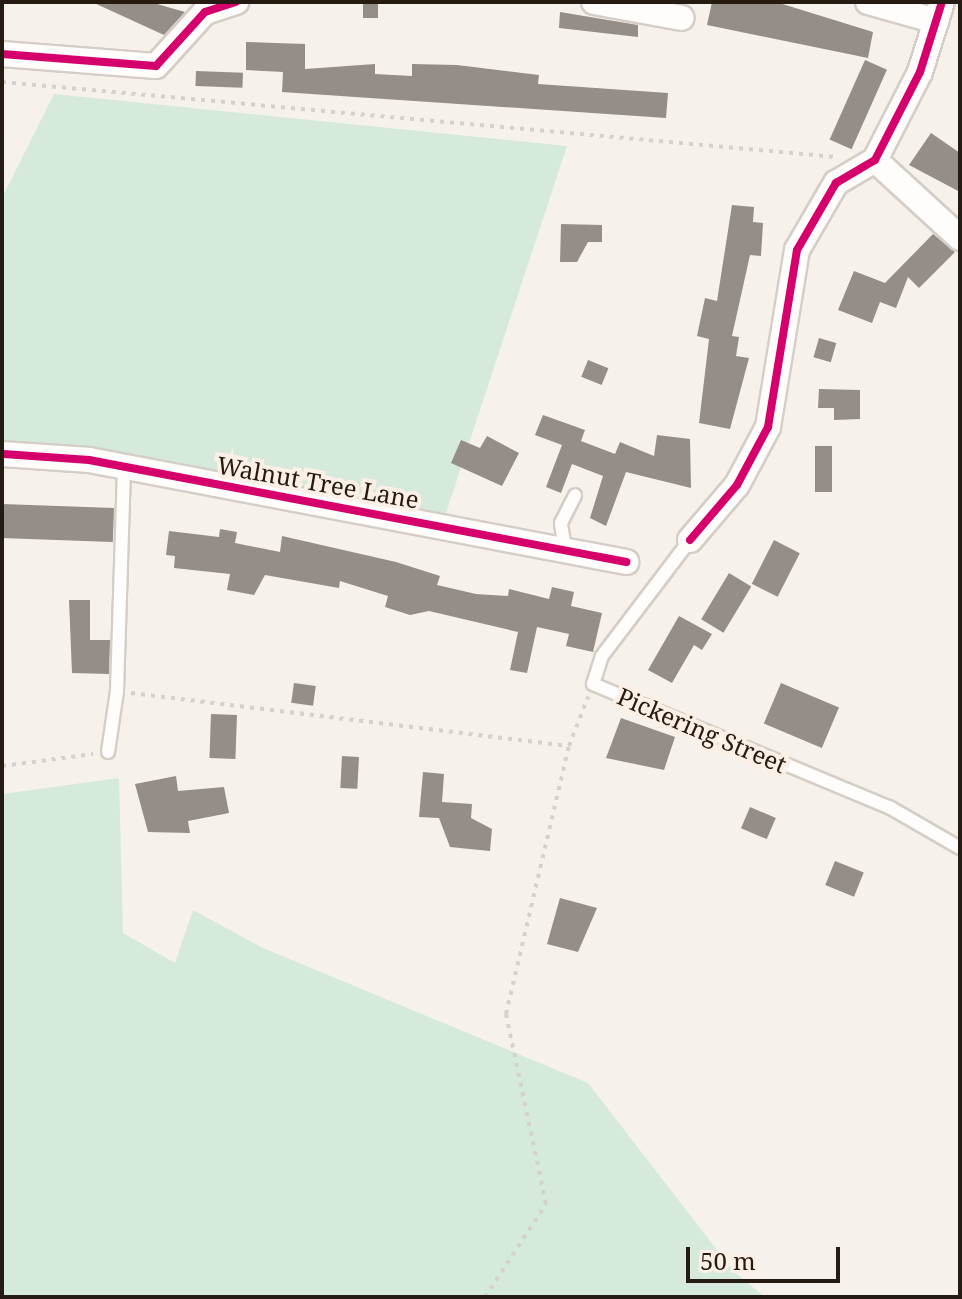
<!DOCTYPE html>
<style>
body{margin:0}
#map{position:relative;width:962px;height:1299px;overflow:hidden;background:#f7f1eb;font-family:"Noto Serif",serif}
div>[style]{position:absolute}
.green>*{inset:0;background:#d5eadb}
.building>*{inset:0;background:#958d87;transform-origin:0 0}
.path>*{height:4px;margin-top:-2px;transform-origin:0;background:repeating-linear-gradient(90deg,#d4d1cf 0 4px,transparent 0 10px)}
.roads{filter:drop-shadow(2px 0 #d5cec7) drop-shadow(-2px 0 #d5cec7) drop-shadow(0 2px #d5cec7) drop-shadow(0 -2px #d5cec7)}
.lane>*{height:12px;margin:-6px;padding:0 6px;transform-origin:6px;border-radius:6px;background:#fefdfc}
.street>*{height:24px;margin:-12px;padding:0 12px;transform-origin:12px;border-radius:12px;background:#fefdfc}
.cycleway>*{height:8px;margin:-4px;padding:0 4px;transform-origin:4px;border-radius:4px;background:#d6006c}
span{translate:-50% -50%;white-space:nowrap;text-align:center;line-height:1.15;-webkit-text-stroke:8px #fcf0e6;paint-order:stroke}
.street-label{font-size:24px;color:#251b12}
.frame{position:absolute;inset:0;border:4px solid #251b12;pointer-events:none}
.scale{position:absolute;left:686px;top:1247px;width:154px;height:36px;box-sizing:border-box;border:4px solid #251b12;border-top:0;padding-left:10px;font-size:24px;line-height:28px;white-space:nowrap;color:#251b12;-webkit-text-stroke:6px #fcf0e6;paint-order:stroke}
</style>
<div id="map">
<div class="green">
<div style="clip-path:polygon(54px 94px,567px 146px,446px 513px,2px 448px,2px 198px)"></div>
<div style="clip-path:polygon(119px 778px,123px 933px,175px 963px,193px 910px,263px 948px,588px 1083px,734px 1272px,765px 1297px,2px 1297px,2px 794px)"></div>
</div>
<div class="building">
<div style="clip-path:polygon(92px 2px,150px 2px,185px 12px,164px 35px)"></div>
<div style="left:363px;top:2px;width:15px;height:16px"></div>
<div style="clip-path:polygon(712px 2px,776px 2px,873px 32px,868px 58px,707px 25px)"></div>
<div style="clip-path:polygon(560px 12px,638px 25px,638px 37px,559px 28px)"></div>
<div style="clip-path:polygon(246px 42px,305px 44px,305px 69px,375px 64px,375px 74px,412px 76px,412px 64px,457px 65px,539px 75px,538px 84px,668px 93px,666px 118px,282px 92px,283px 72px,246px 70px)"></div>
<div style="left:865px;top:60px;width:24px;height:87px;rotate:24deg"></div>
<div style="left:196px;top:71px;width:47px;height:15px;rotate:2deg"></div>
<div style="clip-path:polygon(931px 133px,960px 153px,960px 192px,909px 165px)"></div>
<div style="clip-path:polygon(732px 205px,754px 207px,753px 222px,763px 223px,761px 256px,750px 255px,732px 336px,739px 337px,736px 356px,749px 358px,730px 429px,699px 423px,709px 339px,697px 336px,705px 298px,717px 301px)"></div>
<div style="clip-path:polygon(561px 224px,602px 225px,602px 242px,588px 242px,577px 262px,560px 262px)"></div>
<div style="clip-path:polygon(933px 234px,955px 252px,919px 288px,908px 277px,896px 308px,880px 302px,872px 323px,838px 310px,854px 271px,885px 283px)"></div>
<div style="left:819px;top:338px;width:18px;height:20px;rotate:16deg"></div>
<div style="left:588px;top:360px;width:22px;height:18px;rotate:22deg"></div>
<div style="clip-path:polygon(819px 389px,860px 390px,860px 419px,834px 420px,834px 408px,818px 408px)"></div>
<div style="clip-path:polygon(543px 415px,585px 430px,581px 441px,615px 454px,620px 442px,654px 456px,657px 435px,690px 439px,691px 488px,626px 472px,606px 526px,590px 518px,603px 476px,572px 464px,561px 493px,546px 487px,562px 445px,535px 435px)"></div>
<div style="clip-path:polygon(487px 436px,519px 453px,502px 486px,451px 463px,461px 440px,480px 448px)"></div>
<div style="left:815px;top:446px;width:17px;height:46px"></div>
<div style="left:114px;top:508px;width:34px;height:112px;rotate:92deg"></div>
<div style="clip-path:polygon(220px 529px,237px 532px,235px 543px,280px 552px,282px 536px,396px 562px,440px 576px,437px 585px,476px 594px,508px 596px,509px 589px,549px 599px,552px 587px,574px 592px,571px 606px,602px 613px,593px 652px,566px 646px,569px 634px,537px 627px,527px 673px,510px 670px,518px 632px,429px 611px,410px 615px,385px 607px,388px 596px,340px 581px,339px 588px,265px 575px,254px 595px,227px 590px,230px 574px,174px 568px,175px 556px,166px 555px,169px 531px,219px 537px)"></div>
<div style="left:774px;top:540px;width:29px;height:49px;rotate:27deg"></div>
<div style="left:729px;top:573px;width:26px;height:54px;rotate:31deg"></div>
<div style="clip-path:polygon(69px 600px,90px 600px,90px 640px,110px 640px,109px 674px,72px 673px)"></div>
<div style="clip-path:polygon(679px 616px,712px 634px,702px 650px,694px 645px,672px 683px,648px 670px)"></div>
<div style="left:294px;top:683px;width:22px;height:20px;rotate:8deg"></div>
<div style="left:781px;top:683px;width:63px;height:44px;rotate:23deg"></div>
<div style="left:211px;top:714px;width:26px;height:44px;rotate:2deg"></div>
<div style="clip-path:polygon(621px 718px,675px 737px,664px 770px,606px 758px)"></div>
<div style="left:342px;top:756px;width:17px;height:32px;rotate:3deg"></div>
<div style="clip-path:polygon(423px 772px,444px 774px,442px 802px,472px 804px,471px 818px,492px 829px,490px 851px,450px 847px,439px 818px,419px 817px)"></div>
<div style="clip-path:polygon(176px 776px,178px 791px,224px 787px,229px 813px,188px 821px,190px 833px,148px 832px,135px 784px)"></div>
<div style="left:750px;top:807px;width:28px;height:23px;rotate:23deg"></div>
<div style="left:835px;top:861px;width:31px;height:26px;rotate:22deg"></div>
<div style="clip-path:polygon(560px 898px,597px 908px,578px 952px,547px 944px)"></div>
</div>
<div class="path">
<div style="left:2px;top:82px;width:837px;rotate:5.14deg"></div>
<div style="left:131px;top:693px;width:441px;rotate:6.9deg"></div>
<div style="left:2px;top:766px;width:92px;rotate:-7.5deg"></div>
<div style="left:485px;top:1297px;width:111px;rotate:-56.7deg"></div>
<div style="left:546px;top:1204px;width:194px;rotate:-101.9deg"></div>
<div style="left:506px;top:1014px;width:275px;rotate:-76.8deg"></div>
<div style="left:569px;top:746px;width:53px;rotate:-68.8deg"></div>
</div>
<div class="roads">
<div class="lane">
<div style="left:690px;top:540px;width:146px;rotate:127.2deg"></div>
<div style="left:602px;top:656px;width:29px;rotate:108deg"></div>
<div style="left:593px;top:684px;width:321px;rotate:22.6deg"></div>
<div style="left:889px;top:807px;width:82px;rotate:30deg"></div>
<div style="left:565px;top:549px;width:26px;rotate:-99deg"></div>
<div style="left:561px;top:523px;width:31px;rotate:-63deg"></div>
<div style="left:108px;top:752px;width:62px;rotate:-81.6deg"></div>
<div style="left:117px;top:691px;width:223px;rotate:-88.2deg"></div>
</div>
<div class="street">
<div style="left:594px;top:2px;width:89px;rotate:10.3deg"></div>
<div style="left:868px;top:2px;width:71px;rotate:15.6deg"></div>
<div style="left:2px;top:54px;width:154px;rotate:4.5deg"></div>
<div style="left:156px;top:66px;width:73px;rotate:-47.8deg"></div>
<div style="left:205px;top:12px;width:33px;rotate:-18deg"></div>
<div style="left:875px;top:160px;width:115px;rotate:42.5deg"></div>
<div style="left:2px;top:454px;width:87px;rotate:3.9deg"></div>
<div style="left:89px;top:460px;width:547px;rotate:10.75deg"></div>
<div style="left:690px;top:540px;width:72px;rotate:-49.5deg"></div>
<div style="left:737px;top:485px;width:66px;rotate:-61.9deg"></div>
<div style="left:768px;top:427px;width:179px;rotate:-80.7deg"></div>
<div style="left:797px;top:250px;width:78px;rotate:-59.8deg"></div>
<div style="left:836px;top:183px;width:45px;rotate:-30.5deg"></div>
<div style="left:875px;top:160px;width:99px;rotate:-62.9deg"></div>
<div style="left:920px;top:72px;width:73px;rotate:-72.6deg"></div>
</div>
</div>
<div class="cycleway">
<div style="left:2px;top:54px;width:154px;rotate:4.5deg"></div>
<div style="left:156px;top:66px;width:73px;rotate:-47.8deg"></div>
<div style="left:205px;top:12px;width:33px;rotate:-18deg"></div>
<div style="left:2px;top:454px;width:87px;rotate:3.9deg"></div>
<div style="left:89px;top:460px;width:547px;rotate:10.75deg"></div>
<div style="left:690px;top:540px;width:72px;rotate:-49.5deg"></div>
<div style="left:737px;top:485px;width:66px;rotate:-61.9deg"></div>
<div style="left:768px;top:427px;width:179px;rotate:-80.7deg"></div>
<div style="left:797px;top:250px;width:78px;rotate:-59.8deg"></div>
<div style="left:836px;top:183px;width:45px;rotate:-30.5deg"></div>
<div style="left:875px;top:160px;width:99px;rotate:-62.9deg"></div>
<div style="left:920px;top:72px;width:73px;rotate:-72.6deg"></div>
</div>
<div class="street-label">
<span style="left:318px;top:482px;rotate:10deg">Walnut Tree Lane</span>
<span style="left:702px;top:730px;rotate:23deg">Pickering Street</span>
</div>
<div class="frame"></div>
<div class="scale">50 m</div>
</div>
